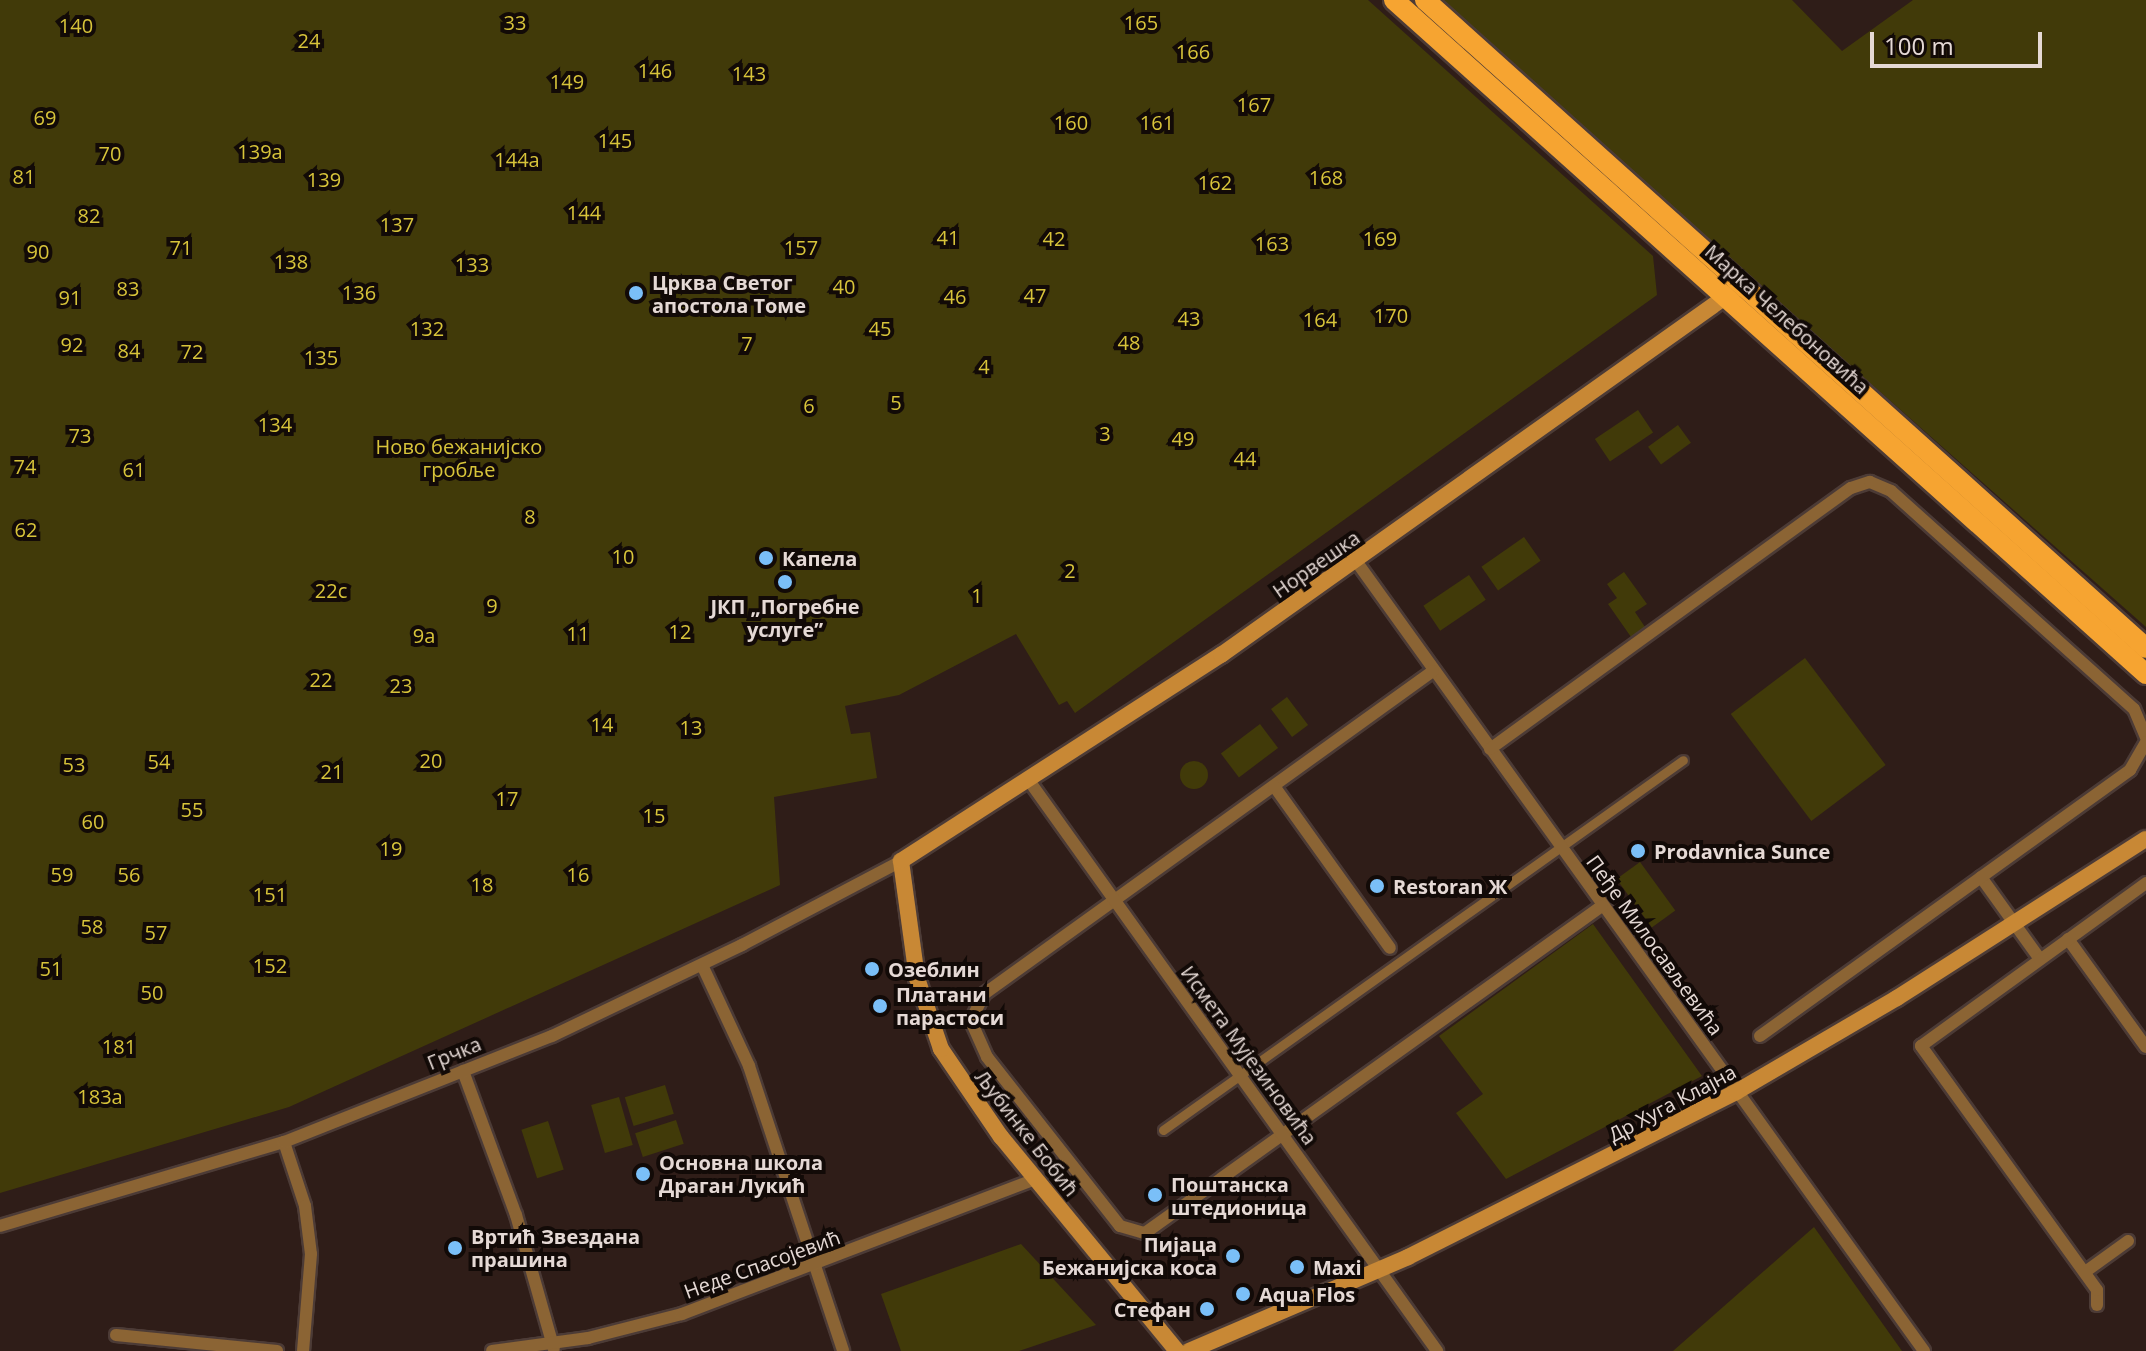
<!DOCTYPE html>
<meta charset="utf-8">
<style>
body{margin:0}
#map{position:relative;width:2146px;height:1351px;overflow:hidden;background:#2f1d18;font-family:"Open Sans",sans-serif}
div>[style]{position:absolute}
.green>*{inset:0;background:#413a09;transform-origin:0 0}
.round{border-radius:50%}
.roads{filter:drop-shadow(2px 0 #4c3b36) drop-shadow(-2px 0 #4c3b36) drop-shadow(0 2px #4c3b36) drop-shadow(0 -2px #4c3b36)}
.pedestrian>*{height:9px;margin:-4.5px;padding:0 4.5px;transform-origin:4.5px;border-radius:4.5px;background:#8b6434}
.minor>*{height:12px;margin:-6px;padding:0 6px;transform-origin:6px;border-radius:6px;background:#8b6434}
.secondary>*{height:16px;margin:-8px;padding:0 8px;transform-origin:8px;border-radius:8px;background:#c88835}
.primary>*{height:20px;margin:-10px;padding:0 10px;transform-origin:10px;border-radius:10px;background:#f6a431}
.dots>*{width:22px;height:22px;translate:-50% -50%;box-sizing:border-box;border:4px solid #120a07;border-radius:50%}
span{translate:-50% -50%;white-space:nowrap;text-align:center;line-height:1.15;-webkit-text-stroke:8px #120a07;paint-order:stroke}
.park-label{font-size:20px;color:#d8c43a}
.poi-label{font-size:20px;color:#e5d9d5;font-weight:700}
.left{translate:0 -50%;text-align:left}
.right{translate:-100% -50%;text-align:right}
.street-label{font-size:20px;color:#e5d9d5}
.scale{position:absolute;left:1870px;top:32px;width:172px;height:36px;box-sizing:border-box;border:4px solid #e5d9d5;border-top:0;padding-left:10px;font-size:24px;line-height:28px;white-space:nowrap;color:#e5d9d5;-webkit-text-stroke:6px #120a07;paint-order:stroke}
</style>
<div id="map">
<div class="green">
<div style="clip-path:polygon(0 0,1368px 0,1653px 256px,1657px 295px,1075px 713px,1067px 701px,1059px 705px,1016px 634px,899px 695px,845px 706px,851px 734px,870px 732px,877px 778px,774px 797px,780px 885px,289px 1107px,0 1193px)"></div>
<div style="clip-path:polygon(1437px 0,1792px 0,1842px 51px,1913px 0,2146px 0,2146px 627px)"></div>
<div style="left:1638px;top:410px;width:27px;height:52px;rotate:56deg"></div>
<div style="left:1678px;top:425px;width:22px;height:37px;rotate:54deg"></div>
<div style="left:1524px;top:537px;width:29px;height:52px;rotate:55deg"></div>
<div style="clip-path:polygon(1624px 572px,1647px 604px,1635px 612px,1645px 627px,1631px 637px,1608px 604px,1617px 598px,1607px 584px)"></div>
<div style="left:1469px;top:575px;width:30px;height:55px;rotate:56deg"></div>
<div style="left:1805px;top:658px;width:134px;height:93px;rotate:53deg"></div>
<div style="left:1287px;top:697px;width:35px;height:20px;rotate:53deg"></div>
<div style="left:1260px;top:724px;width:30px;height:49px;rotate:53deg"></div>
<div class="round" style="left:1180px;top:761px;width:28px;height:28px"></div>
<div style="left:1640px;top:862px;width:60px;height:29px;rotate:54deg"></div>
<div style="clip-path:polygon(1593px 924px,1702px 1076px,1506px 1179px,1456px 1113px,1483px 1094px,1439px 1036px)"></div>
<div style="left:665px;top:1085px;width:30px;height:42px;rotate:73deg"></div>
<div style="left:619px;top:1097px;width:50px;height:29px;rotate:74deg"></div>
<div style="left:676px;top:1120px;width:25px;height:43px;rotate:72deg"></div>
<div style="left:548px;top:1121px;width:51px;height:28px;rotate:72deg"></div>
<div style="clip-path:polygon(1814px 1227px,1902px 1351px,1673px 1351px)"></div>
<div style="clip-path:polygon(1021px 1244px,1096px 1325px,1019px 1351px,901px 1351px,881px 1294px)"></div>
</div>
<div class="roads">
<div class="pedestrian">
<div style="left:1163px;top:1130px;width:638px;rotate:-35.43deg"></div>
</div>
<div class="minor">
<div style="left:1356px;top:561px;width:973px;rotate:54.28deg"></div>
<div style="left:1433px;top:671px;width:553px;rotate:144.27deg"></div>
<div style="left:984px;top:994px;width:30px;rotate:116deg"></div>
<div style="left:971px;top:1021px;width:39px;rotate:66deg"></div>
<div style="left:987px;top:1057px;width:215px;rotate:51.8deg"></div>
<div style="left:1120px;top:1226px;width:26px;rotate:16deg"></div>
<div style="left:1145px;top:1233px;width:562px;rotate:-35.59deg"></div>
<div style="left:1490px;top:749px;width:445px;rotate:-35.9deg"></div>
<div style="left:1851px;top:488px;width:20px;rotate:-18deg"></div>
<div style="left:1870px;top:482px;width:23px;rotate:23deg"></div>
<div style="left:1891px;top:491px;width:326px;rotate:41.9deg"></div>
<div style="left:2134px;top:709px;width:30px;rotate:67deg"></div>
<div style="left:1030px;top:782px;width:700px;rotate:54.42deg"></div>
<div style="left:1274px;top:786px;width:199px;rotate:54.4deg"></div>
<div style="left:1981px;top:877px;width:101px;rotate:54.3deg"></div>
<div style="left:2068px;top:939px;width:133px;rotate:54.2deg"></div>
<div style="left:702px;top:965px;width:111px;rotate:65deg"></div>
<div style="left:749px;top:1066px;width:300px;rotate:71.7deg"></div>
<div style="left:1760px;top:1036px;width:456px;rotate:-35.7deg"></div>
<div style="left:2130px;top:770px;width:32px;rotate:-60deg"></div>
<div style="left:463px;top:1071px;width:153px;rotate:69.8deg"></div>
<div style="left:516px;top:1215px;width:139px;rotate:74.2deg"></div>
<div style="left:284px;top:1142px;width:67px;rotate:71.8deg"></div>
<div style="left:305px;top:1206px;width:48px;rotate:82.9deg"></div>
<div style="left:311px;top:1254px;width:97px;rotate:94.7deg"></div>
<div style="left:0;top:1226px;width:296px;rotate:-16.5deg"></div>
<div style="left:284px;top:1142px;width:288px;rotate:-21.6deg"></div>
<div style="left:552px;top:1036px;width:211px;rotate:-25.6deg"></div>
<div style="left:742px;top:945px;width:180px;rotate:-27.8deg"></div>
<div style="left:2085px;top:1272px;width:53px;rotate:-35.8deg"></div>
<div style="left:2097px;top:1305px;width:15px;rotate:-90deg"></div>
<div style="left:2097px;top:1290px;width:301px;rotate:-125.8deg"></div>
<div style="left:1921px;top:1046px;width:278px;rotate:-35.9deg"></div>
<div style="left:116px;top:1335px;width:162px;rotate:5.7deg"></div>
<div style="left:492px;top:1351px;width:97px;rotate:-7.7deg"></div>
<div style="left:588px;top:1338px;width:97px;rotate:-14.3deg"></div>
<div style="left:682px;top:1314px;width:378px;rotate:-20.9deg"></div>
</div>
<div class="secondary">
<div style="left:1177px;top:1351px;width:277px;rotate:-129.4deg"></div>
<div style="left:1001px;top:1137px;width:107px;rotate:-124.3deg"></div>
<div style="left:941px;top:1049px;width:75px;rotate:-108.7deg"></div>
<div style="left:917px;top:978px;width:118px;rotate:-97.8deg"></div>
<div style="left:901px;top:861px;width:381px;rotate:-32.8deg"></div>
<div style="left:1221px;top:655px;width:630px;rotate:-35.38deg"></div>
<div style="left:1189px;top:1351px;width:238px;rotate:-23.2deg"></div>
<div style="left:1408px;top:1257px;width:367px;rotate:-26.7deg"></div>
<div style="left:1736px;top:1092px;width:186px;rotate:-30.3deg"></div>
<div style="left:1897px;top:998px;width:295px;rotate:-32.6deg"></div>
</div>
<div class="primary">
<div style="left:1394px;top:0;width:1010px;rotate:41.87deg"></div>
<div style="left:1425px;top:0;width:969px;rotate:41.95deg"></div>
</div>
</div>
<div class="dots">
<div style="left:636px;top:293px;background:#7abff8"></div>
<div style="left:766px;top:558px;background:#7abff8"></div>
<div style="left:785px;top:582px;background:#7abff8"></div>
<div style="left:1638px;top:851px;background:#7abff8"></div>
<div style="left:1377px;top:886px;background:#7abff8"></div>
<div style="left:872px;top:969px;background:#7abff8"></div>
<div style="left:880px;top:1006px;background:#7abff8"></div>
<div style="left:643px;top:1174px;background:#7abff8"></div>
<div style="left:1155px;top:1195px;background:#7abff8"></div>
<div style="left:455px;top:1248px;background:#7abff8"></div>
<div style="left:1233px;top:1256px;background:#7abff8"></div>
<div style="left:1297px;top:1267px;background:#7abff8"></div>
<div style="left:1243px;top:1294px;background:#7abff8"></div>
<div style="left:1207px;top:1309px;background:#7abff8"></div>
</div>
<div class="park-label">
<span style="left:515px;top:22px">33</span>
<span style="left:1141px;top:22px">165</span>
<span style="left:76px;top:25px">140</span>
<span style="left:309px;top:40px">24</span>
<span style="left:1193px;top:51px">166</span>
<span style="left:655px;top:70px">146</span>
<span style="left:749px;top:73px">143</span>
<span style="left:567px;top:81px">149</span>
<span style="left:1254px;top:104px">167</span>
<span style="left:45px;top:117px">69</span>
<span style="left:1071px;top:122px">160</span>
<span style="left:1157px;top:122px">161</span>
<span style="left:615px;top:140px">145</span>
<span style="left:260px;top:151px">139a</span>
<span style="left:110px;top:153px">70</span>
<span style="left:517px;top:159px">144a</span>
<span style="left:24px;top:176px">81</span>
<span style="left:1326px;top:177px">168</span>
<span style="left:324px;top:179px">139</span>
<span style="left:1215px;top:182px">162</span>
<span style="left:584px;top:212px">144</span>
<span style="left:89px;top:215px">82</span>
<span style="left:397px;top:224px">137</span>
<span style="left:948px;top:237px">41</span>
<span style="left:1054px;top:238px">42</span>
<span style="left:1380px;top:238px">169</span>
<span style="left:1272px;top:243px">163</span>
<span style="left:181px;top:247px">71</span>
<span style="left:801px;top:247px">157</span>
<span style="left:38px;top:251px">90</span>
<span style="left:291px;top:261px">138</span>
<span style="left:472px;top:264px">133</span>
<span style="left:844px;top:286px">40</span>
<span style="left:128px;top:288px">83</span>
<span style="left:359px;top:292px">136</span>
<span style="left:1035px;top:295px">47</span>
<span style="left:955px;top:296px">46</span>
<span style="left:70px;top:297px">91</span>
<span style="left:1391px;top:315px">170</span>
<span style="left:1189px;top:318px">43</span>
<span style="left:1320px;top:319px">164</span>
<span style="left:427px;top:328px">132</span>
<span style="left:880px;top:328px">45</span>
<span style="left:1129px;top:342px">48</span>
<span style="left:747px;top:343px">7</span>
<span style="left:72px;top:344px">92</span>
<span style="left:129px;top:350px">84</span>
<span style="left:192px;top:351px">72</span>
<span style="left:321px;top:357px">135</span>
<span style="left:984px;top:366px">4</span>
<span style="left:896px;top:402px">5</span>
<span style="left:809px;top:405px">6</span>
<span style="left:275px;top:424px">134</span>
<span style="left:1105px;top:433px">3</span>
<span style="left:80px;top:435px">73</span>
<span style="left:1183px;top:438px">49</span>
<span style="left:459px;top:458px">Ново бежанијско<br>гробље</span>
<span style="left:1245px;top:458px">44</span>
<span style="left:25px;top:466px">74</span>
<span style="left:134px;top:469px">61</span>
<span style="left:530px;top:516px">8</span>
<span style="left:26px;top:529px">62</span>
<span style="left:623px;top:556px">10</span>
<span style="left:1070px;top:570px">2</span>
<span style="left:331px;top:590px">22c</span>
<span style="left:977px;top:595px">1</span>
<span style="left:492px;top:605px">9</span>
<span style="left:680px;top:631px">12</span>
<span style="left:578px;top:633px">11</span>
<span style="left:424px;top:635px">9a</span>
<span style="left:321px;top:679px">22</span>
<span style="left:401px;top:685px">23</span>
<span style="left:602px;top:724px">14</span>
<span style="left:691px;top:727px">13</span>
<span style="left:431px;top:760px">20</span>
<span style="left:159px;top:761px">54</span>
<span style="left:74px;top:764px">53</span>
<span style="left:332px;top:771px">21</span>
<span style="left:507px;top:798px">17</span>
<span style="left:192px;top:809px">55</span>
<span style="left:654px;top:815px">15</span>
<span style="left:93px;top:821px">60</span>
<span style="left:391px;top:848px">19</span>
<span style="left:62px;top:874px">59</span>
<span style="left:129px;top:874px">56</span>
<span style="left:578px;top:874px">16</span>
<span style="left:482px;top:884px">18</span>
<span style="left:270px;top:894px">151</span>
<span style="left:92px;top:926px">58</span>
<span style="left:156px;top:932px">57</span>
<span style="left:270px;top:965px">152</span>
<span style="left:51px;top:968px">51</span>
<span style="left:152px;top:992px">50</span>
<span style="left:119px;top:1046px">181</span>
<span style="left:100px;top:1096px">183a</span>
</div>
<div class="poi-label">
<span class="left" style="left:652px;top:294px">Црква Светог<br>апостола Томе</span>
<span class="left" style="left:782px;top:558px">Капела</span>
<span style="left:785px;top:618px">ЈКП „Погребне<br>услуге”</span>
<span class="left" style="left:1654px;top:851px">Prodavnica Sunce</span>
<span class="left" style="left:1393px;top:886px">Restoran Ж</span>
<span class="left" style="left:888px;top:969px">Озеблин</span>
<span class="left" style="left:896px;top:1006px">Платани<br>парастоси</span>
<span class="left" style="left:659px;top:1174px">Основна школа<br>Драган Лукић</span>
<span class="left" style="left:1171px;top:1196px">Поштанска<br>штедионица</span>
<span class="left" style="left:471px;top:1248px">Вртић Звездана<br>прашина</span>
<span class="right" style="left:1217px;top:1256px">Пијаца<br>Бежанијска коса</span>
<span class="left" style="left:1313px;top:1267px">Maxi</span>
<span class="left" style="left:1259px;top:1294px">Aqua Flos</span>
<span class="right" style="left:1191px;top:1309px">Стефан</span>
</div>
<div class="street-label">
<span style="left:1787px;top:319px;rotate:42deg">Марка Челебоновића</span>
<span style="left:1316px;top:564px;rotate:-35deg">Норвешка</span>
<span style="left:1655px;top:945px;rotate:54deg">Пеђе Милосављевића</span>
<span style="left:454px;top:1053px;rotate:-22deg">Грчка</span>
<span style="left:1249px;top:1055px;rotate:54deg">Исмета Мујезиновића</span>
<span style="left:1672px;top:1103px;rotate:-28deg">Др Хуга Клајна</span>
<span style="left:1027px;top:1133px;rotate:52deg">Љубинке Бобић</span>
<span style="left:762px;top:1264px;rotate:-20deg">Неде Спасојевић</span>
</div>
<div class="scale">100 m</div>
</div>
